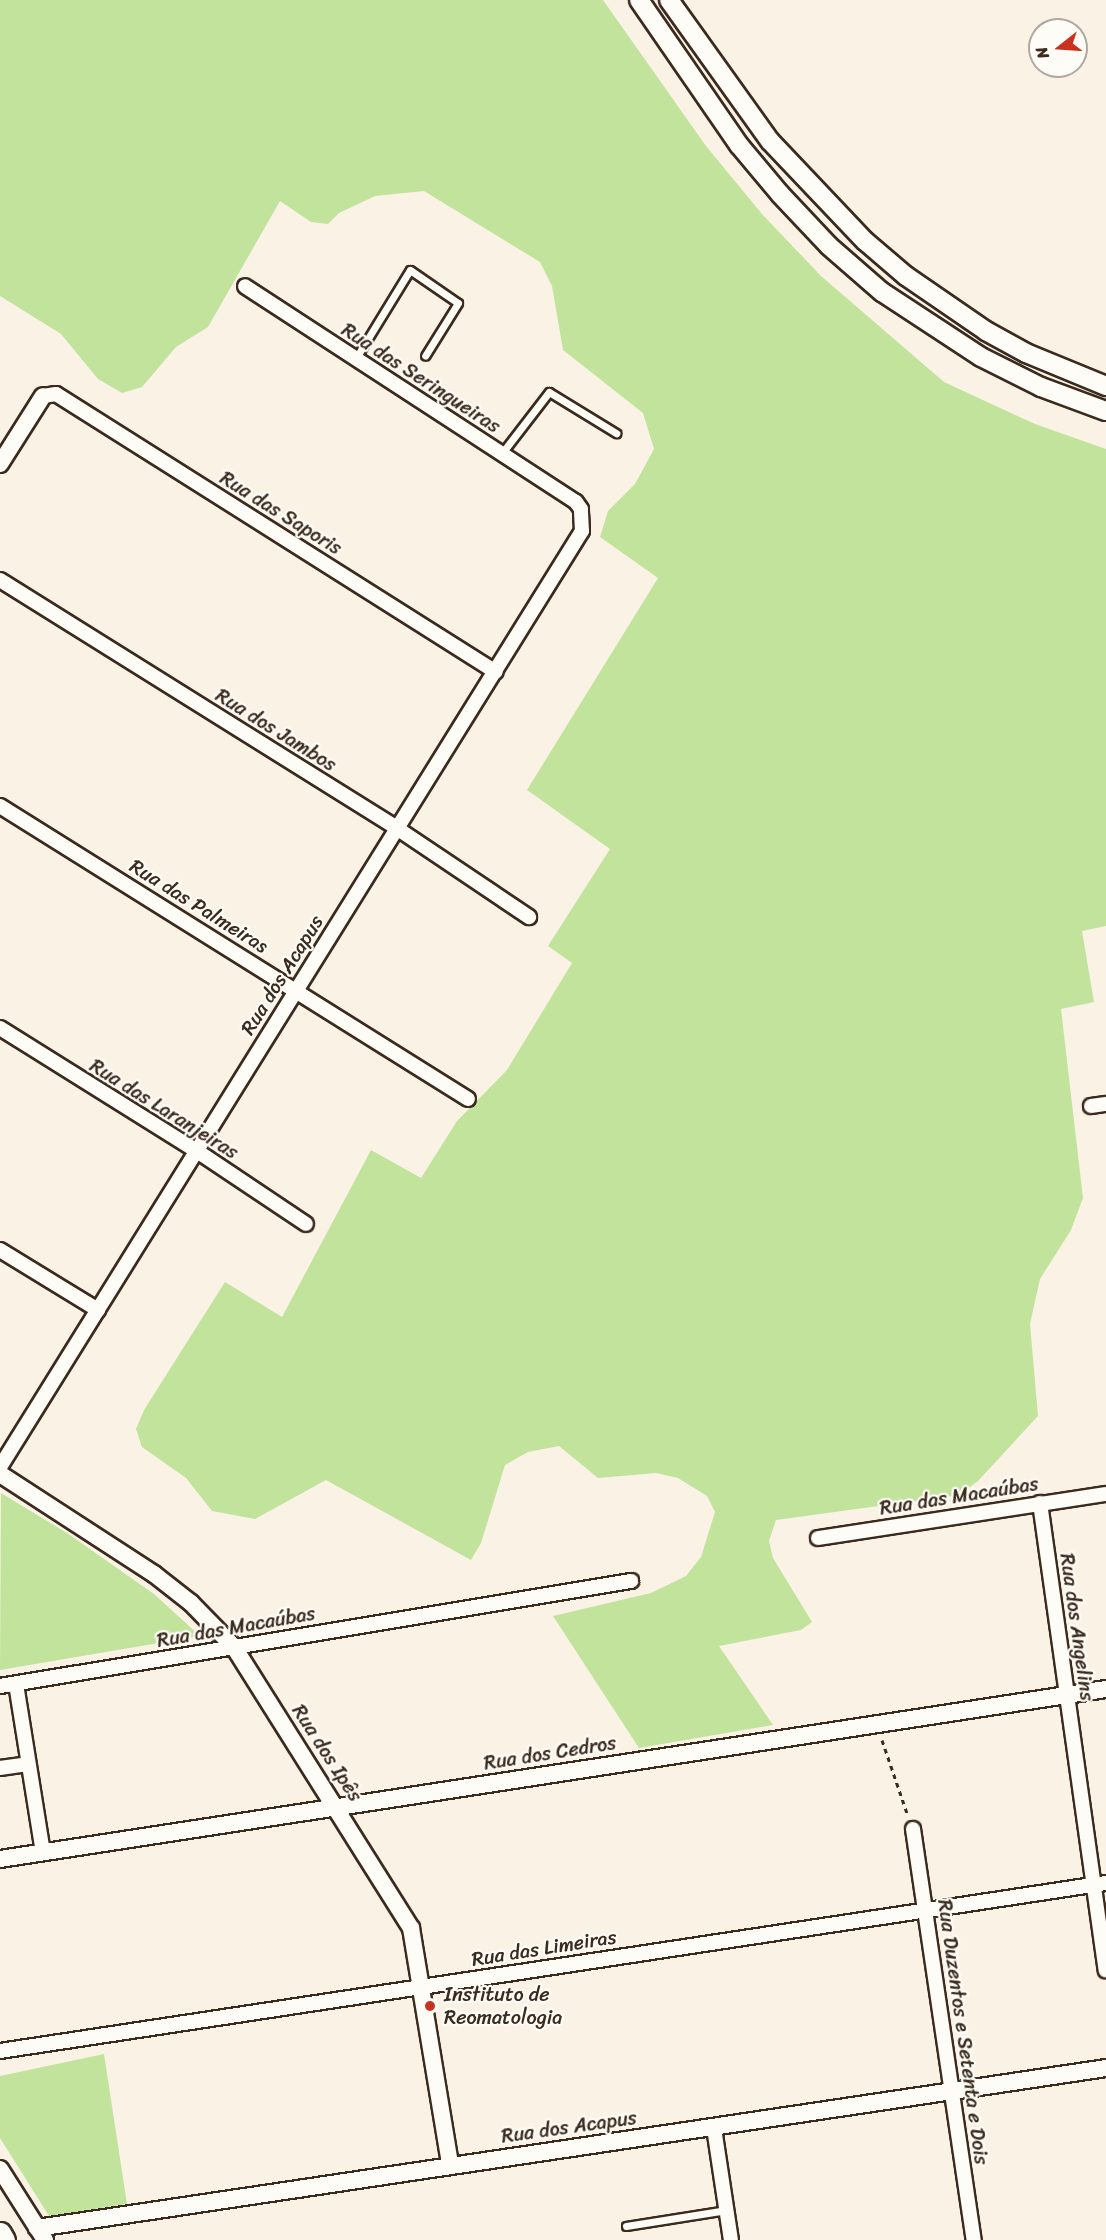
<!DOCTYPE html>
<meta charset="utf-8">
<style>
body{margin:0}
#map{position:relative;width:1106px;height:2240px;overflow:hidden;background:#fbf2e6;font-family:Sriracha,sans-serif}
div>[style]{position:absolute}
.green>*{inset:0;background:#c2e39c}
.path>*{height:3px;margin-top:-1.5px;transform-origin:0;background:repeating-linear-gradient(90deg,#3b2a1e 0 4.5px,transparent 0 9px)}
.roads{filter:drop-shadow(2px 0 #3b2a1e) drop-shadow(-2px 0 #3b2a1e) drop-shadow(0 2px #3b2a1e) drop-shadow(0 -2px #3b2a1e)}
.service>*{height:7px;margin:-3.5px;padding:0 3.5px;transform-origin:3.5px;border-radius:3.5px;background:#fdfcf7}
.minor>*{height:14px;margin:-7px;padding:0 7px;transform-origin:7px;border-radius:7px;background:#fdfcf7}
.tertiary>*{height:16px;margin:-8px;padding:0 8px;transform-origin:8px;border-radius:8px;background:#fdfcf7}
.secondary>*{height:18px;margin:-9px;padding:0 9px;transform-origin:9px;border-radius:9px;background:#fdfcf7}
.primary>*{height:21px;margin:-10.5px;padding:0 10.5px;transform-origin:10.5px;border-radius:10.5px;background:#fdfcf7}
.dots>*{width:16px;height:16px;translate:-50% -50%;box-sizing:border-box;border:3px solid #fdfcf7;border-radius:50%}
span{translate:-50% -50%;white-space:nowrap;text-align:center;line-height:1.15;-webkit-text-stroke:4.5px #fdfcf7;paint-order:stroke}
.street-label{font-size:20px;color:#3b2a1e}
.poi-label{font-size:20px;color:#3b2a1e}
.left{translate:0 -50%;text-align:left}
.north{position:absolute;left:1028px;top:18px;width:60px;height:60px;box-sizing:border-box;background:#fdfcf7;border:2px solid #afa8a0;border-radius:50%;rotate:253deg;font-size:16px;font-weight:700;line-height:24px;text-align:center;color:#3b2a1e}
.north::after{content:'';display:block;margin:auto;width:21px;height:27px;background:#c8321e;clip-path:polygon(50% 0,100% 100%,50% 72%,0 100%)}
</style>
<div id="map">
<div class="green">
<div style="clip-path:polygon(0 0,603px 0,706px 146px,762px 214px,821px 276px,944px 382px,1035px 424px,1106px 449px,1106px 926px,1082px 931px,1094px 1002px,1061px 1009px,1083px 1198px,1071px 1230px,1040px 1279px,1030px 1324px,1038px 1416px,978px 1481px,959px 1495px,776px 1520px,769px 1541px,773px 1558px,812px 1622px,801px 1630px,719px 1646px,773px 1725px,639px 1748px,553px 1616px,651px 1593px,686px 1576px,701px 1557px,715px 1512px,707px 1496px,678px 1478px,656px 1473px,598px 1478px,559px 1446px,528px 1452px,505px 1465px,481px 1543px,471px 1560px,326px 1480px,255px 1519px,212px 1511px,186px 1478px,142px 1447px,136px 1429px,144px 1410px,225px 1282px,282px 1317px,371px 1150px,421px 1178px,457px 1121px,507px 1070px,572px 963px,548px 946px,610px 849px,527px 790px,658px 578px,600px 537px,608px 511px,635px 484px,654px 449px,643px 413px,563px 350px,552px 286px,540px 262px,424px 191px,375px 196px,339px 213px,328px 224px,311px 222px,280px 201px,208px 327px,176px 347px,142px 387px,122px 393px,98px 379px,61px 334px,0 296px)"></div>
<div style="clip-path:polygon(1px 1493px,67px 1533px,154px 1594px,200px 1636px,0 1670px)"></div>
<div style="clip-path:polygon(104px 2054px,127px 2204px,49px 2216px,0 2138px,0 2076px)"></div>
</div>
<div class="path">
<div style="left:882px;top:1740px;width:80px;rotate:71.1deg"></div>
</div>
<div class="roads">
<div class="service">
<div style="left:356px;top:358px;width:103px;rotate:-58.5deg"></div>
<div style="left:410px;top:270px;width:58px;rotate:34.5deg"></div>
<div style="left:458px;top:303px;width:62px;rotate:121.9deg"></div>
<div style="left:502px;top:453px;width:77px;rotate:-52.4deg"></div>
<div style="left:549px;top:392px;width:79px;rotate:31.5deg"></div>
<div style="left:626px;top:2226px;width:102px;rotate:-9deg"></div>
</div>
<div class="minor">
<div style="left:43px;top:396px;width:13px;rotate:-9deg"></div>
<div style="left:56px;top:394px;width:520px;rotate:32.29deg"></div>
<div style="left:0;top:580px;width:469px;rotate:32deg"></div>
<div style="left:398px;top:829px;width:158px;rotate:33.9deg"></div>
<div style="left:0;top:806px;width:552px;rotate:32.05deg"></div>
<div style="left:0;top:1028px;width:232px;rotate:32deg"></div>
<div style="left:197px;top:1151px;width:131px;rotate:33.8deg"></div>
<div style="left:1091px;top:1106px;width:15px;rotate:-8deg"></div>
<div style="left:0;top:1250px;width:115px;rotate:31.5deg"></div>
<div style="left:0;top:1467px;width:1102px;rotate:-58.13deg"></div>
<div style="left:582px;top:531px;width:22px;rotate:-93deg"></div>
<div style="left:581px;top:509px;width:9px;rotate:-126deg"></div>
<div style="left:576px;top:502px;width:395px;rotate:-146.9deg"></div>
<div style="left:1040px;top:1503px;width:472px;rotate:82deg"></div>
<div style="left:818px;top:1538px;width:291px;rotate:-8.7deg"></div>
<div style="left:16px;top:1684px;width:170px;rotate:80.9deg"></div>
<div style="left:0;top:1686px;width:640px;rotate:-9.45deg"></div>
<div style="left:0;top:1768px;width:28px;rotate:-8deg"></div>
<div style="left:913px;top:1829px;width:416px;rotate:81.6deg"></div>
<div style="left:0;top:2051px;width:1119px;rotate:-8.64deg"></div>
<div style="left:714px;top:2128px;width:113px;rotate:81.4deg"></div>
</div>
<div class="tertiary">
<div style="left:0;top:464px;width:80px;rotate:-57.7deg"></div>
<div style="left:0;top:1474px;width:184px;rotate:33deg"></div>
<div style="left:154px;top:1574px;width:47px;rotate:38.1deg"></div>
<div style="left:191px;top:1603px;width:62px;rotate:45.7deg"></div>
<div style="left:234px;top:1647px;width:332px;rotate:57.8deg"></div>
<div style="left:411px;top:1928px;width:239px;rotate:80.6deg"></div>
<div style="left:0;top:1859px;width:1119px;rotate:-8.74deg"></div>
<div style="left:0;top:2169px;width:84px;rotate:57.6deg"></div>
<div style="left:37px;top:2228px;width:1081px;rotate:-8.51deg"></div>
</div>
<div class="secondary">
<div style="left:639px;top:0;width:176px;rotate:55.4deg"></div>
<div style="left:739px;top:145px;width:64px;rotate:50.1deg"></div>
<div style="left:780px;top:194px;width:71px;rotate:46.7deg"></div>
<div style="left:829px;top:246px;width:70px;rotate:41deg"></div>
<div style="left:882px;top:292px;width:118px;rotate:33.3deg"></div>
<div style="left:981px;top:357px;width:67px;rotate:26.6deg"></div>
<div style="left:1041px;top:387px;width:69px;rotate:20.3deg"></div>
<div style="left:669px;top:0;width:173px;rotate:54.4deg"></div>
<div style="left:770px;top:141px;width:138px;rotate:46.5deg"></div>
<div style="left:865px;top:241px;width:54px;rotate:40.5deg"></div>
<div style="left:906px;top:276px;width:97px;rotate:34.5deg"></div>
<div style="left:986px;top:331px;width:46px;rotate:28.8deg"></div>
<div style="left:1026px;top:353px;width:87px;rotate:22.4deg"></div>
</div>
<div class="primary">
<div style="left:0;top:2233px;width:8px;rotate:60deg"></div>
</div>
</div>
<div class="dots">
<div style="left:430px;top:2006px;background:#c8321e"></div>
</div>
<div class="street-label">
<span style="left:421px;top:378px;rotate:33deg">Rua das Seringueiras</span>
<span style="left:281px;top:513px;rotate:32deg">Rua das Saporis</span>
<span style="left:276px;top:730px;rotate:32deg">Rua dos Jambos</span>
<span style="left:199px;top:906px;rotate:32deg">Rua das Palmeiras</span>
<span style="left:282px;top:975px;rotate:-58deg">Rua dos Acapus</span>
<span style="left:164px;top:1109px;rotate:32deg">Rua das Laranjeiras</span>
<span style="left:959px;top:1496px;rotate:-9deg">Rua das Macaúbas</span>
<span style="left:236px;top:1627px;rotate:-10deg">Rua das Macaúbas</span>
<span style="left:1077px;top:1627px;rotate:82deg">Rua dos Angelins</span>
<span style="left:327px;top:1753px;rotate:57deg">Rua dos Ipês</span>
<span style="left:550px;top:1753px;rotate:-9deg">Rua dos Cedros</span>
<span style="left:544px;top:1948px;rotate:-9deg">Rua das Limeiras</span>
<span style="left:963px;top:2032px;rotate:82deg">Rua Duzentos e Setenta e Dois</span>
<span style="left:569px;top:2127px;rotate:-8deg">Rua dos Acapus</span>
</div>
<div class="poi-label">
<span class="left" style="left:444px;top:2006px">Instituto de<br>Reomatologia</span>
</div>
<div class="north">N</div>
</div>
